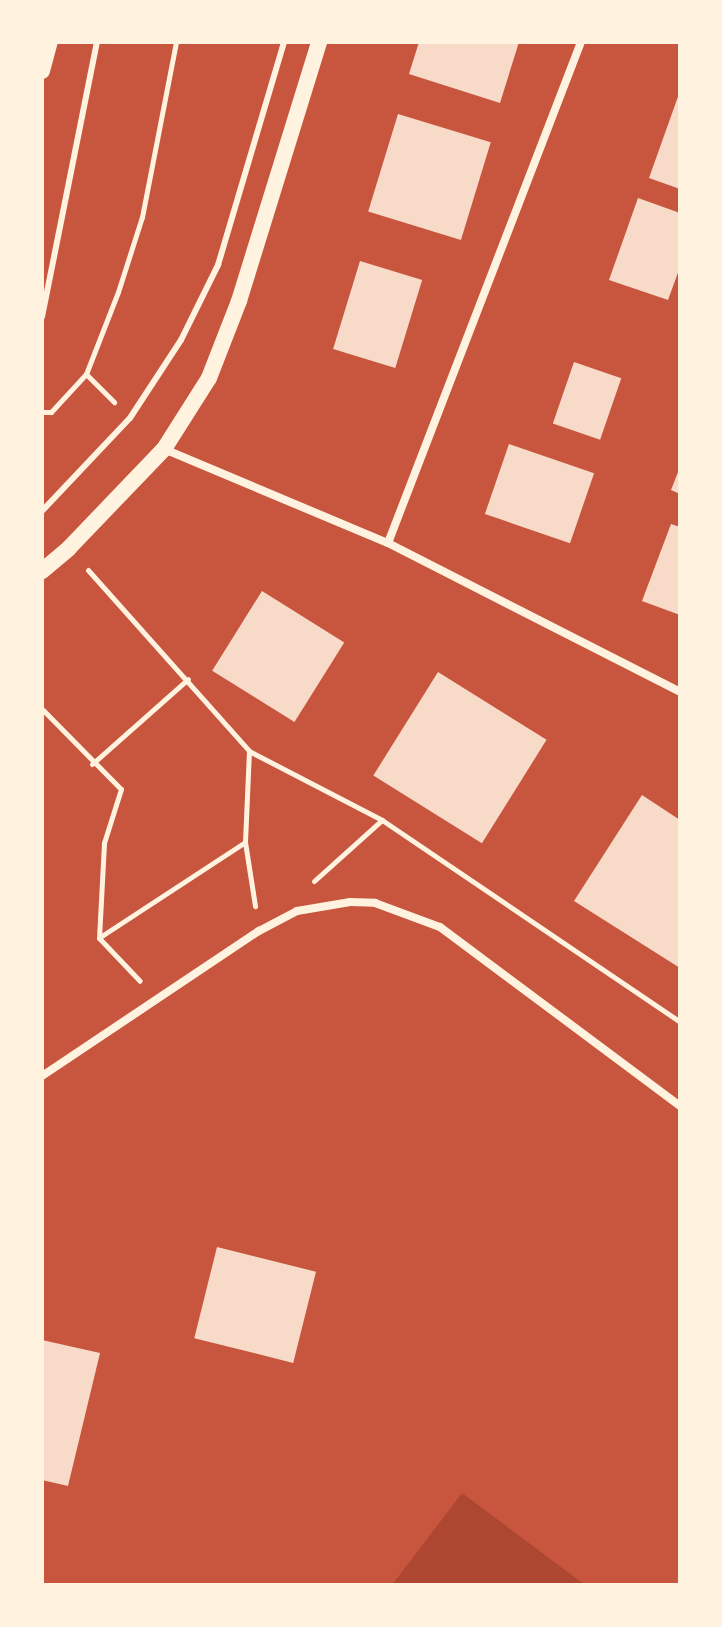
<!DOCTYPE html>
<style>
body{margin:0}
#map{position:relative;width:722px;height:1627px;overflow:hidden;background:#c8553d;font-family:"Source Serif 4",serif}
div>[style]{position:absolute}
.green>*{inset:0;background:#ae4732}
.building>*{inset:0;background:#f7dbc8;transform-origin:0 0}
.path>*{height:5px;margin:-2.5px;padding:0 2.5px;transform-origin:2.5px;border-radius:2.5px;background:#fff3e0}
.service>*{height:6px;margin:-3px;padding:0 3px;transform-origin:3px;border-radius:3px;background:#fff3e0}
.minor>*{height:8px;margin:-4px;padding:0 4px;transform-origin:4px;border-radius:4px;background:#fff3e0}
.secondary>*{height:16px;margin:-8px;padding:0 8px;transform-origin:8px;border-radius:8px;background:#fff3e0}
span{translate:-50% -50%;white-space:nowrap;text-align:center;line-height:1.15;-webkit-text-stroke:8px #fff3e0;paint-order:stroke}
.frame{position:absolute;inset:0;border:44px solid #fff3e0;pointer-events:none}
</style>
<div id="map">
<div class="green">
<div style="clip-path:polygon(462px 1493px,585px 1585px,392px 1585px)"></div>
</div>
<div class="building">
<div style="clip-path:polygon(419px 42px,519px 42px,500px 103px,409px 74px)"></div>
<div style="clip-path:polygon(680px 91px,680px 189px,649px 178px)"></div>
<div style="left:398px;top:114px;width:97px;height:102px;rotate:17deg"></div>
<div style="clip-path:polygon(638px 198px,680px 213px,680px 267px,668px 300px,609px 280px)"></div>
<div style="left:360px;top:261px;width:65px;height:92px;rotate:17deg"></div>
<div style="left:574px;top:362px;width:50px;height:65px;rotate:19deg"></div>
<div style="left:509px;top:444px;width:90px;height:74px;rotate:19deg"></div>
<div style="clip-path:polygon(680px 467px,680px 494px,671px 490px)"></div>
<div style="clip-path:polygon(671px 524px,680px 527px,680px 615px,642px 601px)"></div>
<div style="left:262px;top:591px;width:97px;height:94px;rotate:32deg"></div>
<div style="left:438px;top:672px;width:128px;height:122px;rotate:32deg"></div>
<div style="clip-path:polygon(642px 795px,680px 820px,680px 968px,574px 901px)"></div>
<div style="left:217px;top:1247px;width:102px;height:94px;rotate:14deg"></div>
<div style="clip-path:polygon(42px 1340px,100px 1353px,68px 1486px,42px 1480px)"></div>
</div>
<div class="path">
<div style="left:86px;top:374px;width:88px;rotate:-68.7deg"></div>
<div style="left:118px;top:292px;width:79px;rotate:-72.3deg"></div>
<div style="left:142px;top:217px;width:178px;rotate:-79deg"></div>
<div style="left:42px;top:412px;width:9px"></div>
<div style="left:51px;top:412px;width:52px;rotate:-47.4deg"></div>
<div style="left:86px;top:374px;width:40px;rotate:45deg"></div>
<div style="left:88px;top:570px;width:242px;rotate:48.3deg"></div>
<div style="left:249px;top:751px;width:150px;rotate:27.4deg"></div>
<div style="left:42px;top:709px;width:112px;rotate:45.4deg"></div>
<div style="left:121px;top:789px;width:57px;rotate:107.5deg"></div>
<div style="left:104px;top:843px;width:95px;rotate:93deg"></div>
<div style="left:99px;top:938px;width:59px;rotate:46.4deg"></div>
<div style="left:92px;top:764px;width:128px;rotate:-41.5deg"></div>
<div style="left:245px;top:842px;width:91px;rotate:-87.5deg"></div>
<div style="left:314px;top:881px;width:91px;rotate:-41.9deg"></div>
<div style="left:382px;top:820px;width:360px;rotate:34.1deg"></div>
<div style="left:100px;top:937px;width:173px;rotate:-33.2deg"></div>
<div style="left:245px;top:842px;width:65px;rotate:81.1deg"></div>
</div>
<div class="service">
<div style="left:42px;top:317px;width:280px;rotate:-78.7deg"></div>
<div style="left:42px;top:511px;width:128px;rotate:-46.6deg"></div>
<div style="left:130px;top:418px;width:93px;rotate:-56.8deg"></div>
<div style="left:181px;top:340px;width:84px;rotate:-63.7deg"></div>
<div style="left:218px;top:265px;width:233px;rotate:-73.5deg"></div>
</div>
<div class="minor">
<div style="left:164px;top:449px;width:243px;rotate:22.8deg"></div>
<div style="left:388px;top:543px;width:328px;rotate:27deg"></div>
<div style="left:388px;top:543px;width:537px;rotate:-68.93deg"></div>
<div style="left:42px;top:1076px;width:261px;rotate:-33.8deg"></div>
<div style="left:259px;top:931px;width:43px;rotate:-27.8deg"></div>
<div style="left:297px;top:911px;width:54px;rotate:-9.6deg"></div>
<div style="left:350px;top:902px;width:25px;rotate:2deg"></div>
<div style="left:375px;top:903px;width:69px;rotate:20.3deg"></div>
<div style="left:440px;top:927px;width:299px;rotate:36.7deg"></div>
</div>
<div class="secondary">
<div style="left:42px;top:71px;width:30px;rotate:-75deg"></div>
<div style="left:42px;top:571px;width:35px;rotate:-40deg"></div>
<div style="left:69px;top:548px;width:137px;rotate:-46.2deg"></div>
<div style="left:164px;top:449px;width:84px;rotate:-57.6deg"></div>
<div style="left:209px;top:378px;width:83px;rotate:-68.7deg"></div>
<div style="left:239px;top:301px;width:271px;rotate:-72.8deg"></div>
</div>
<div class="frame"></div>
</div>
